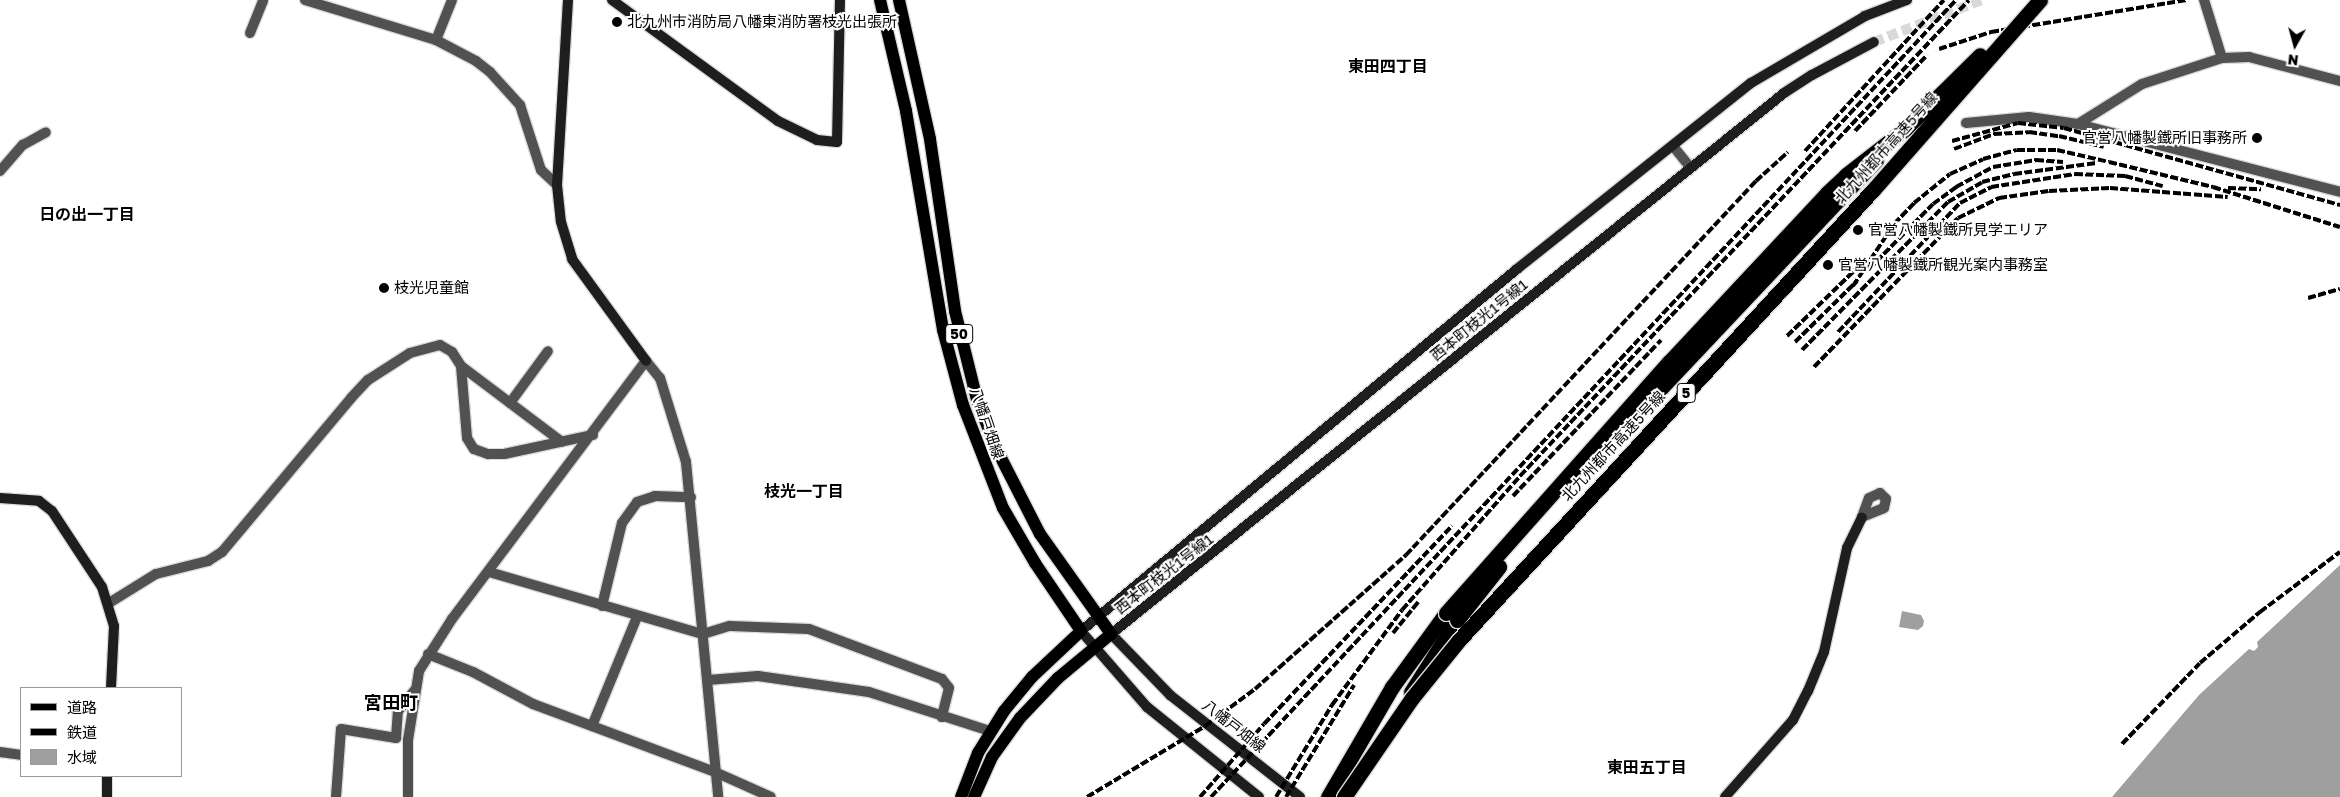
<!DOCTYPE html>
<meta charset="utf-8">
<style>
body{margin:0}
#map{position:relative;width:2340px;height:797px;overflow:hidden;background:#fff;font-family:"Golos Text","Noto Sans JP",sans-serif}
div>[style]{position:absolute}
.water>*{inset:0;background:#9f9f9f}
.secondary-tunnel>*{height:10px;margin-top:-5px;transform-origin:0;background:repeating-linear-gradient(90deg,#d9d9d9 0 10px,transparent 0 15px)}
.roads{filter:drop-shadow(1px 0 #dbdbdb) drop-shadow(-1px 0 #dbdbdb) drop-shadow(0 1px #dbdbdb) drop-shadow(0 -1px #dbdbdb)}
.street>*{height:10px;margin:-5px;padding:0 5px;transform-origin:5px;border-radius:5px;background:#515151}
.secondary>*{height:10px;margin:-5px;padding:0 5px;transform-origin:5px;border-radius:5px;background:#1e1e1e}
.primary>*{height:12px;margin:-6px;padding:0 6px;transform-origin:6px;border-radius:6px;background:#000}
.highway>*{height:15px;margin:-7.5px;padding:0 7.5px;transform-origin:7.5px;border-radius:7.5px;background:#000}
.rail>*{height:4px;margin-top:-2px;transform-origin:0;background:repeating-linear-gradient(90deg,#000 0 8px,transparent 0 10.5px)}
.bridges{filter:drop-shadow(1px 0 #dbdbdb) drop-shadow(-1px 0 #dbdbdb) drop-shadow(0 1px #dbdbdb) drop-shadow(0 -1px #dbdbdb)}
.highway-bridge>*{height:15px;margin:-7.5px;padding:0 7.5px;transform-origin:7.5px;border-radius:7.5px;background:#000}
.dots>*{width:14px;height:14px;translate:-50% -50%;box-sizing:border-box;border:2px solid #fff;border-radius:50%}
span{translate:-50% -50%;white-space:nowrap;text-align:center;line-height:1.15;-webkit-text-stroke:4px #fff;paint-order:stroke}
.shield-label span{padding:1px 4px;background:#fff;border:1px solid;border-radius:4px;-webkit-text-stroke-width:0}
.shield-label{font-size:14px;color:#000;font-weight:700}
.poi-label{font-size:15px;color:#000}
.left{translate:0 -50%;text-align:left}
.right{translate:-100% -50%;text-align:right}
.street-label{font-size:15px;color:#000}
.neighbourhood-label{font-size:16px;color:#000;font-weight:700}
.quarter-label{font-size:18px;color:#000;font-weight:700}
.legend{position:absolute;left:20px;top:687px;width:162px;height:90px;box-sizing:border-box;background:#fff;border:1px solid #999;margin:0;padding:6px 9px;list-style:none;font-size:15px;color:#000}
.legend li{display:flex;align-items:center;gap:10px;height:25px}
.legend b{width:25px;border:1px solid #999}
.north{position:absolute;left:2270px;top:20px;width:50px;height:50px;-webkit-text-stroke:4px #fff;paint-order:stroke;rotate:187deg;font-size:14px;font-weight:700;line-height:20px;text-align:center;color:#000}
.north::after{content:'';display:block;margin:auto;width:18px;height:22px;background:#000;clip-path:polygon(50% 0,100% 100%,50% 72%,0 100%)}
</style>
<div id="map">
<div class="water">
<div style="clip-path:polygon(2340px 565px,2340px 797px,2112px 797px,2199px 695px,2249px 649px,2254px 651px,2258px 647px,2257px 642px)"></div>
<div style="clip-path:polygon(1902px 611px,1921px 615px,1924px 621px,1923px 626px,1918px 630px,1899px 627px)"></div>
</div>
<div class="secondary-tunnel">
<div style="left:1874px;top:42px;width:116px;rotate:-21.3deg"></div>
</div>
<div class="roads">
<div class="street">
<div style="left:305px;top:0;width:137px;rotate:17deg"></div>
<div style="left:436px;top:40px;width:45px;rotate:27.7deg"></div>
<div style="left:476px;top:61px;width:18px;rotate:38deg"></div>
<div style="left:490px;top:72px;width:45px;rotate:47.7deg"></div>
<div style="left:520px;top:105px;width:68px;rotate:72.1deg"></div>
<div style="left:541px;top:170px;width:22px;rotate:43deg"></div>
<div style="left:250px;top:33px;width:35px;rotate:-68deg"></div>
<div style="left:436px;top:40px;width:43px;rotate:-68.2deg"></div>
<div style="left:2222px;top:58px;width:27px;rotate:-2deg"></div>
<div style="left:2249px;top:57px;width:94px;rotate:14.8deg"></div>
<div style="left:1966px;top:123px;width:63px;rotate:-5.4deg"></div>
<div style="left:2029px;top:117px;width:49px;rotate:8.1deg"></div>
<div style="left:2078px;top:124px;width:271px;rotate:14.5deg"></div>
<div style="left:2078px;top:124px;width:75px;rotate:-32deg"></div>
<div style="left:2142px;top:84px;width:84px;rotate:-18deg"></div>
<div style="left:2222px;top:58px;width:61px;rotate:-107.2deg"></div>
<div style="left:1673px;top:146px;width:27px;rotate:51deg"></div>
<div style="left:0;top:171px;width:35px;rotate:-49deg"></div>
<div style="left:23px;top:145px;width:26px;rotate:-29deg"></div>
<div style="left:461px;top:366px;width:126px;rotate:37deg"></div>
<div style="left:510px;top:403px;width:64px;rotate:-53.8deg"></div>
<div style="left:1880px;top:493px;width:8px;rotate:45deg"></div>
<div style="left:1886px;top:499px;width:9px;rotate:103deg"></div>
<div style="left:1884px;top:508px;width:24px;rotate:158deg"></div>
<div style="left:1862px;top:517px;width:20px;rotate:-70deg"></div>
<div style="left:1869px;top:498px;width:12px;rotate:-24deg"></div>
<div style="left:489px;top:572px;width:223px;rotate:16.2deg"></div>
<div style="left:703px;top:634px;width:28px;rotate:-17deg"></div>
<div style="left:730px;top:626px;width:79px;rotate:2.2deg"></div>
<div style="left:809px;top:629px;width:142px;rotate:20.6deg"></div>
<div style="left:942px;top:679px;width:11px;rotate:52deg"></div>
<div style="left:949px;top:688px;width:30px;rotate:104deg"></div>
<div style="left:109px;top:603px;width:55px;rotate:-31.7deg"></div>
<div style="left:156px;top:574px;width:54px;rotate:-14deg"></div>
<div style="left:208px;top:561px;width:17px;rotate:-33deg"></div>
<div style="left:222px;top:552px;width:201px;rotate:-50deg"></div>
<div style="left:351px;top:398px;width:25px;rotate:-47deg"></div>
<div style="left:368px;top:380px;width:50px;rotate:-32.7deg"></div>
<div style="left:410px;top:353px;width:31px;rotate:-15deg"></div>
<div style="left:440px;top:345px;width:14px;rotate:30deg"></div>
<div style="left:452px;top:352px;width:17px;rotate:57deg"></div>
<div style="left:461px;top:366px;width:72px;rotate:85.2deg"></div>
<div style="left:467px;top:438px;width:13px;rotate:58deg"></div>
<div style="left:474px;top:449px;width:15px;rotate:20deg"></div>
<div style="left:488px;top:454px;width:16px"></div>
<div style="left:504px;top:454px;width:91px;rotate:-12.1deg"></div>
<div style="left:602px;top:606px;width:85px;rotate:-76.5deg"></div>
<div style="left:622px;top:523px;width:26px;rotate:-54deg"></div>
<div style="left:637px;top:502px;width:19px;rotate:-18deg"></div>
<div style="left:655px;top:496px;width:36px;rotate:2deg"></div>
<div style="left:428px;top:654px;width:48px;rotate:21.8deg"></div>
<div style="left:473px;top:672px;width:68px;rotate:28.1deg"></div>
<div style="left:533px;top:704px;width:194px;rotate:20.5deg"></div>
<div style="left:715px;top:772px;width:61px;rotate:24.1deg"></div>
<div style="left:708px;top:680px;width:50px;rotate:-4.6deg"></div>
<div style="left:758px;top:676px;width:112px;rotate:8.2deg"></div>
<div style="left:869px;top:692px;width:127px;rotate:17.9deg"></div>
<div style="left:592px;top:726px;width:118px;rotate:-67.6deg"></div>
<div style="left:0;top:752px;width:21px;rotate:8deg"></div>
<div style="left:336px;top:797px;width:68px;rotate:-85.8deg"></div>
<div style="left:341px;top:729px;width:56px;rotate:9.3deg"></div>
<div style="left:396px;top:738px;width:27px;rotate:-86deg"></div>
<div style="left:398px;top:711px;width:27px;rotate:-51deg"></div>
<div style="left:408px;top:797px;width:57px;rotate:-90deg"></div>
<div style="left:408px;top:740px;width:70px;rotate:-80.9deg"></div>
<div style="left:419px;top:671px;width:62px;rotate:-57.6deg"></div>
<div style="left:452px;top:619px;width:323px;rotate:-53.1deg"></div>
<div style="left:646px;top:361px;width:22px;rotate:51deg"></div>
<div style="left:660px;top:378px;width:88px;rotate:72.8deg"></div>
<div style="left:686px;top:462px;width:337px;rotate:84.5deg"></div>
</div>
<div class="secondary">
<div style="left:568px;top:0;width:185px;rotate:93.4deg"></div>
<div style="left:557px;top:185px;width:37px;rotate:84deg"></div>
<div style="left:561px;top:222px;width:39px;rotate:73deg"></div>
<div style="left:572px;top:259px;width:126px;rotate:54deg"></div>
<div style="left:612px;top:0;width:205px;rotate:36.1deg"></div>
<div style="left:778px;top:121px;width:43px;rotate:26deg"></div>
<div style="left:817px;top:140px;width:20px;rotate:6deg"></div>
<div style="left:837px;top:142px;width:142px;rotate:-88.8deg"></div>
<div style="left:0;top:498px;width:39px;rotate:4deg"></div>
<div style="left:39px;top:501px;width:16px;rotate:38deg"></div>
<div style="left:52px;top:511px;width:91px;rotate:56.7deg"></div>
<div style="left:102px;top:587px;width:41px;rotate:72.9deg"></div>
<div style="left:114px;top:626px;width:62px;rotate:92.8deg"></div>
<div style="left:107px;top:797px;width:21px;rotate:-90deg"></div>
<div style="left:1259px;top:797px;width:144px;rotate:-141.2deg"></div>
<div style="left:1147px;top:707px;width:101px;rotate:-131deg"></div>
<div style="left:1081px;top:631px;width:567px;rotate:-39.7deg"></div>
<div style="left:1517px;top:269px;width:299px;rotate:-38.5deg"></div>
<div style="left:1751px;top:83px;width:132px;rotate:-30.4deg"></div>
<div style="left:1865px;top:16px;width:45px;rotate:-20.9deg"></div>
<div style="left:1300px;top:797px;width:165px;rotate:-141.9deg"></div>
<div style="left:1170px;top:695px;width:85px;rotate:-134deg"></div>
<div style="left:1111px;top:634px;width:863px;rotate:-38.79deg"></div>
<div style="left:1784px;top:93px;width:33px;rotate:-33deg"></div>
<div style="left:1812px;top:75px;width:70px;rotate:-28deg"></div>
<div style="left:1725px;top:797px;width:103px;rotate:-48.6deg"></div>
<div style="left:1793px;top:720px;width:33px;rotate:-63deg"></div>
<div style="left:1808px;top:691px;width:42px;rotate:-67.7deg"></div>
<div style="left:1824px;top:652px;width:107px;rotate:-77.5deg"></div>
<div style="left:1847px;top:548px;width:34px;rotate:-64deg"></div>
</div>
<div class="primary">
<div style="left:880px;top:0;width:114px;rotate:76.8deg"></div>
<div style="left:906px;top:111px;width:222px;rotate:80.4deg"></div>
<div style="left:943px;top:330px;width:78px;rotate:75.1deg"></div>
<div style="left:963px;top:405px;width:110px;rotate:68.8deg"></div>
<div style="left:1003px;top:508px;width:64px;rotate:59.8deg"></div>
<div style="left:1035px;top:563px;width:82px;rotate:55.9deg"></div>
<div style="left:1081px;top:631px;width:67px;rotate:136.8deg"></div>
<div style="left:1032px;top:677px;width:44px;rotate:129.5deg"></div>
<div style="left:1004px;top:711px;width:49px;rotate:121.8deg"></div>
<div style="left:978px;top:753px;width:47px;rotate:111.1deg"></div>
<div style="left:899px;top:0;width:142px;rotate:77.4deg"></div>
<div style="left:930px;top:139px;width:174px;rotate:81.7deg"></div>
<div style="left:955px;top:311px;width:92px;rotate:76.1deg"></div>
<div style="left:977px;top:400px;width:54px;rotate:68.2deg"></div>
<div style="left:997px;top:450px;width:94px;rotate:62.9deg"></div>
<div style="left:1040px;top:534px;width:123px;rotate:54.6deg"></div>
<div style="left:1111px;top:634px;width:69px;rotate:140.3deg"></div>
<div style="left:1058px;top:678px;width:55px;rotate:133.5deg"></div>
<div style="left:1020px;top:718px;width:48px;rotate:125.7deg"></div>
<div style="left:992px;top:757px;width:44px;rotate:114.2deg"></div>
</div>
<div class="highway">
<div style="left:1411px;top:692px;width:85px;rotate:-57.4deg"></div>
<div style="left:1328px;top:797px;width:127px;rotate:-59.8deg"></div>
<div style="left:1392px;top:687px;width:92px;rotate:-53.9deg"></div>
</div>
</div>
<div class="rail">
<div style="left:1939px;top:49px;width:55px;rotate:-18.1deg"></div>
<div style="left:1991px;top:32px;width:198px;rotate:-9.3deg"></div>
<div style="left:1855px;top:131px;width:105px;rotate:-46.5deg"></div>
<div style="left:1952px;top:141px;width:68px;rotate:-15.3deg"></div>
<div style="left:2018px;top:123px;width:46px;rotate:6.2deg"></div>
<div style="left:2064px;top:128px;width:287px;rotate:15.6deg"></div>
<div style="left:1954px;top:149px;width:43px;rotate:-20.6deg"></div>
<div style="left:1994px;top:134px;width:35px;rotate:-3deg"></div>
<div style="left:2029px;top:132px;width:30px;rotate:8deg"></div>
<div style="left:2059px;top:136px;width:46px;rotate:13.7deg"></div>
<div style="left:1805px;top:151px;width:205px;rotate:-47.4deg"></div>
<div style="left:2228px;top:188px;width:33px;rotate:2deg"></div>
<div style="left:1869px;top:269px;width:91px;rotate:-45.4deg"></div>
<div style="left:1933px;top:204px;width:29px;rotate:-36deg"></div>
<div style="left:1956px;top:187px;width:42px;rotate:-28.4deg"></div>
<div style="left:1993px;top:167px;width:44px;rotate:-9.2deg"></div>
<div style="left:2036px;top:160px;width:27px;rotate:4deg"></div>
<div style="left:1853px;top:286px;width:74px;rotate:-56.5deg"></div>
<div style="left:1894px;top:224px;width:29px;rotate:-46deg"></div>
<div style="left:1914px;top:203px;width:46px;rotate:-38.9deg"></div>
<div style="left:1950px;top:174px;width:36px;rotate:-24deg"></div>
<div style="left:1983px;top:159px;width:35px;rotate:-15deg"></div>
<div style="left:2017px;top:150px;width:40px"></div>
<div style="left:2057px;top:150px;width:53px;rotate:13deg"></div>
<div style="left:2109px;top:162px;width:107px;rotate:13.5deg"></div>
<div style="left:2213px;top:187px;width:133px;rotate:17.5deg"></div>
<div style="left:2308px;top:298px;width:33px;rotate:-16deg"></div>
<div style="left:1838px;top:332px;width:178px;rotate:-46.6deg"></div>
<div style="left:1960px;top:203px;width:35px;rotate:-27deg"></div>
<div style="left:1991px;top:187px;width:85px;rotate:-8.8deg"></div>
<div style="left:2075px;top:174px;width:50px;rotate:2.3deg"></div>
<div style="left:2125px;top:176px;width:39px;rotate:15deg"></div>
<div style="left:1787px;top:336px;width:103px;rotate:-44.2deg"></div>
<div style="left:1795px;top:342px;width:87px;rotate:-44.5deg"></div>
<div style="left:1802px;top:350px;width:208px;rotate:-45.4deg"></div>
<div style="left:1948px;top:202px;width:39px;rotate:-30deg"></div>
<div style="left:1982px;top:182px;width:33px;rotate:-14deg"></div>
<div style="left:2014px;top:174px;width:83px;rotate:-7.6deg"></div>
<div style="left:1814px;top:367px;width:207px;rotate:-46deg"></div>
<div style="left:1958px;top:218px;width:46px;rotate:-26deg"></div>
<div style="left:1999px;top:198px;width:50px;rotate:-8deg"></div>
<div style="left:2049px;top:191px;width:61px;rotate:-2.8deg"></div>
<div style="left:2110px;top:188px;width:118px;rotate:4.4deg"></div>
<div style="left:1513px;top:496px;width:215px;rotate:-46.5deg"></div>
<div style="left:1393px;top:633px;width:40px;rotate:-51deg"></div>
<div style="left:2122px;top:744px;width:112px;rotate:-46.1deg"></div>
<div style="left:2200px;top:663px;width:79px;rotate:-40.4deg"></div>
<div style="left:2260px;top:612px;width:100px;rotate:-36.9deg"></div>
<div style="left:1087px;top:797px;width:138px;rotate:-31deg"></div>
<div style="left:1205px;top:726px;width:62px;rotate:-36.5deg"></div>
<div style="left:1255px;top:689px;width:202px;rotate:-41.6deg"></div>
<div style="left:1406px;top:555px;width:512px;rotate:-46.9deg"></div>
<div style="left:1756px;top:181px;width:43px;rotate:-42.2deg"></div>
<div style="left:1200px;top:797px;width:97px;rotate:-48.8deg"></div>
<div style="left:1264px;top:724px;width:273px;rotate:-46.5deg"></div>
<div style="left:1211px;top:797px;width:1091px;rotate:-46.93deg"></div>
<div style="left:1276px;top:797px;width:108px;rotate:-58.7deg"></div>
<div style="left:1332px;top:705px;width:118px;rotate:-53.6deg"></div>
<div style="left:1402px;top:610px;width:179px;rotate:-48.6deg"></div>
<div style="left:1520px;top:476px;width:654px;rotate:-46.67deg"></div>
<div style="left:1286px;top:797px;width:131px;rotate:-58.7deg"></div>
</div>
<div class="bridges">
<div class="highway-bridge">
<div style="left:1629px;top:422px;width:360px;rotate:-46.7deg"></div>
<div style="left:1446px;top:613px;width:336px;rotate:-48.4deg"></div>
<div style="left:1669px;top:362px;width:231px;rotate:-46.9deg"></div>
<div style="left:1827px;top:193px;width:26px;rotate:-43deg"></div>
<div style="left:1846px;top:175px;width:75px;rotate:-37.9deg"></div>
<div style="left:1905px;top:129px;width:105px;rotate:-44.6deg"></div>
<div style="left:1457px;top:620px;width:68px;rotate:-51.6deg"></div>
<div style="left:1344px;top:797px;width:120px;rotate:-55.5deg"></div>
<div style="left:1412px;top:698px;width:75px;rotate:-51deg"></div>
<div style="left:1459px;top:640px;width:611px;rotate:-47.39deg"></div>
<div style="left:1873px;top:190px;width:253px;rotate:-48.7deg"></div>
</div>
</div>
<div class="dots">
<div style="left:617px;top:22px;background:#000"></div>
<div style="left:2257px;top:138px;background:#000"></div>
<div style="left:1858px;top:230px;background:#000"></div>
<div style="left:1828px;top:265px;background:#000"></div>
<div style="left:384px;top:288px;background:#000"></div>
</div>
<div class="shield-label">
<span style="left:959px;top:334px">50</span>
<span style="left:1686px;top:393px">5</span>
</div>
<div class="poi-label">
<span class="left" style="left:627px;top:22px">北九州市消防局八幡東消防署枝光出張所</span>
<span class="right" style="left:2247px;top:138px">官営八幡製鐵所旧事務所</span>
<span class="left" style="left:1868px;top:230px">官営八幡製鐵所見学エリア</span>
<span class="left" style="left:1838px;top:265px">官営八幡製鐵所観光案内事務室</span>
<span class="left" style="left:394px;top:288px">枝光児童館</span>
</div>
<div class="street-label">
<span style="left:1886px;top:148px;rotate:-48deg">北九州都市高速5号線</span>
<span style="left:1479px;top:320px;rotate:-39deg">西本町枝光1号線1</span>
<span style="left:987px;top:423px;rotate:71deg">八幡戸畑線</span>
<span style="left:1613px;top:446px;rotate:-47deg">北九州都市高速5号線</span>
<span style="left:1164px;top:574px;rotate:-38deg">西本町枝光1号線1</span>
<span style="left:1234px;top:726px;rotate:38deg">八幡戸畑線</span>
</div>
<div class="neighbourhood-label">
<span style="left:1388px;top:66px">東田四丁目</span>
<span style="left:87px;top:214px">日の出一丁目</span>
<span style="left:804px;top:491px">枝光一丁目</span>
<span style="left:1647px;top:767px">東田五丁目</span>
</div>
<div class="quarter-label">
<span style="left:391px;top:702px">宮田町</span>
</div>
<ul class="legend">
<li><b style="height:6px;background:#000"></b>道路</li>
<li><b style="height:6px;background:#000"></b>鉄道</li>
<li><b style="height:14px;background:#9f9f9f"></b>水域</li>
</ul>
<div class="north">N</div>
</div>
